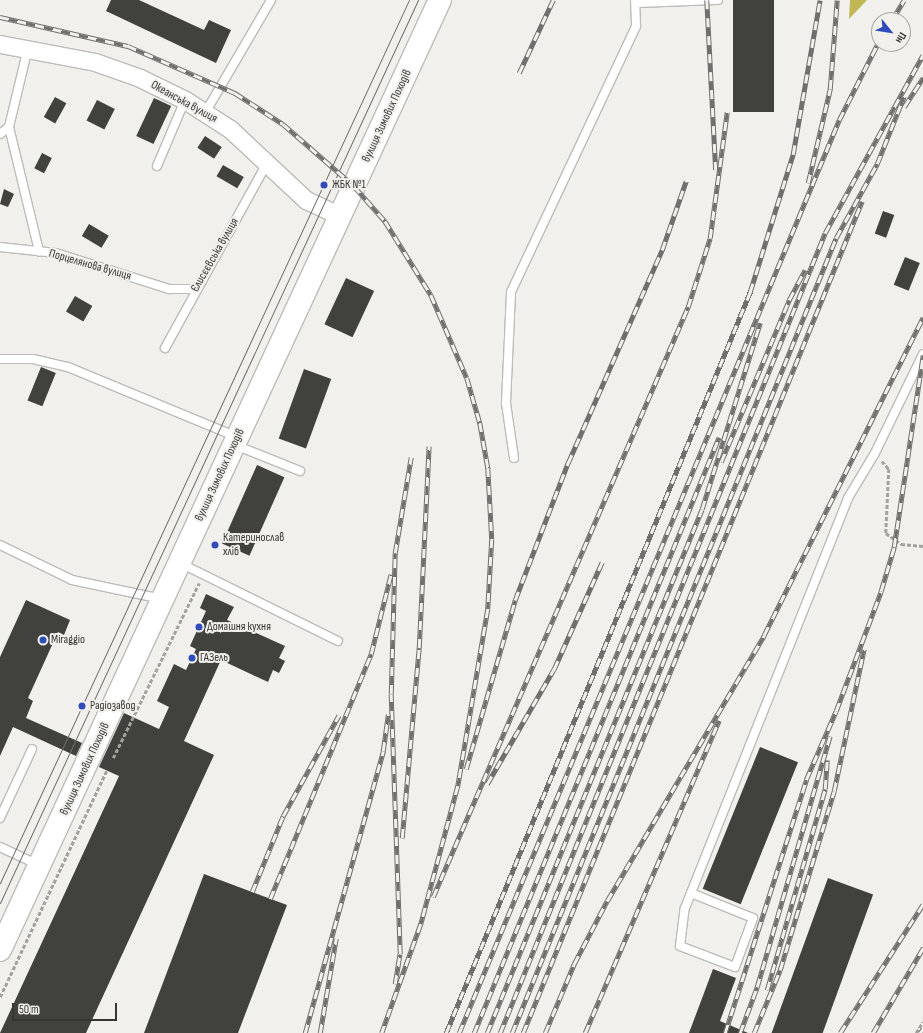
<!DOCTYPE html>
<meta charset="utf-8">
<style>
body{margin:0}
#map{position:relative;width:923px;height:1033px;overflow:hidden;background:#f1f0ec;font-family:"Sofia Sans Condensed",sans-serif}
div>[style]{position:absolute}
.forest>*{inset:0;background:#c0b754}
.building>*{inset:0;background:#41413d;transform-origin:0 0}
.path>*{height:2.5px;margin-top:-1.25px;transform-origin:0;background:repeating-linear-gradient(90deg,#a3a29f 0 4px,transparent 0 6px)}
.roads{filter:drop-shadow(1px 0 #bcbcb8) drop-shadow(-1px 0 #bcbcb8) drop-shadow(0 1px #bcbcb8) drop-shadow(0 -1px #bcbcb8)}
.service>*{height:8px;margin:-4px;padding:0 4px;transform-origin:4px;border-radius:4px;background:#fff}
.minor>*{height:17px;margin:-8.5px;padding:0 8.5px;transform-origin:8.5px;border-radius:8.5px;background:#fff}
.secondary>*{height:22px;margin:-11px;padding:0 11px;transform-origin:11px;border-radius:11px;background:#fff}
.tram>*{height:1px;margin:-0.5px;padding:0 0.5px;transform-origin:0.5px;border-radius:0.5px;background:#706f6d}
.rail>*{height:4.5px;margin-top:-2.25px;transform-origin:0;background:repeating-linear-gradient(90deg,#f1f0ec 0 9px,#706f6d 0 18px);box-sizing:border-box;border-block:1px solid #706f6d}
.dots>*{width:11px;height:11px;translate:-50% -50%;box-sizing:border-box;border:2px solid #f1f0ec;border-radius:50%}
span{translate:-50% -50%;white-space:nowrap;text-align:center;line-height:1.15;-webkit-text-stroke:4px #f1f0ec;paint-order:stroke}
.street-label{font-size:12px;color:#363634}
.poi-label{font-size:12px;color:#363634}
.left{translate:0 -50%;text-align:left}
.north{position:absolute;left:871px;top:12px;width:40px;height:40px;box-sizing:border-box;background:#f1f0ec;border:1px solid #a6a6a2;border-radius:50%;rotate:120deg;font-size:11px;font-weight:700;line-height:16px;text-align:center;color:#363634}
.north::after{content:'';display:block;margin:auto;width:14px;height:18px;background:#2f4bbc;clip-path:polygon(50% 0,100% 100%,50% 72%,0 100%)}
.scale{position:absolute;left:12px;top:1003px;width:105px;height:18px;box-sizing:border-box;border:2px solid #363634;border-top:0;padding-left:5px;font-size:12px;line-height:14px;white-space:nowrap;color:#363634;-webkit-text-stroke:3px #f1f0ec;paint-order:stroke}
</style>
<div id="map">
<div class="forest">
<div style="clip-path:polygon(850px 0,867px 0,849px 19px)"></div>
</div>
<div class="building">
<div style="clip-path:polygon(111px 0,139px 0,204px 30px,209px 20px,231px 30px,216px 63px,106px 11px)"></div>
<div style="left:733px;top:0;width:41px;height:112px"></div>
<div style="left:55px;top:97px;width:13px;height:23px;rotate:29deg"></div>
<div style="left:154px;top:98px;width:19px;height:42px;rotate:25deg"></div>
<div style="left:97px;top:100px;width:20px;height:23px;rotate:27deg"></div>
<div style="left:205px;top:136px;width:20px;height:14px;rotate:33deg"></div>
<div style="left:42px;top:153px;width:11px;height:17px;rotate:27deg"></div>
<div style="left:223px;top:165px;width:24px;height:13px;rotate:30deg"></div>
<div style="clip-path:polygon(4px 189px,14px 194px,8px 207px,0 204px)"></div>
<div style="left:883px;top:211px;width:12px;height:24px;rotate:20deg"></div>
<div style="left:89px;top:224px;width:23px;height:14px;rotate:31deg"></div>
<div style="left:905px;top:257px;width:16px;height:30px;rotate:22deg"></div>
<div style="left:346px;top:278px;width:31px;height:51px;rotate:25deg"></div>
<div style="left:75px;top:296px;width:20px;height:18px;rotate:30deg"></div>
<div style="left:41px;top:367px;width:16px;height:36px;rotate:22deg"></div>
<div style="left:304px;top:369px;width:29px;height:74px;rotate:20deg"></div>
<div style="left:257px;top:465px;width:30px;height:86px;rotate:24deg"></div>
<div style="clip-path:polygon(206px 594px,234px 607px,227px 620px,285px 646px,279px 658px,285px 661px,279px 673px,273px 670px,268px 682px,221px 660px,184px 741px,214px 755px,86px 1033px,0 1033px,119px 776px,99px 767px,124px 713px,159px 729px,169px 707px,157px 701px,174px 664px,186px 670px,196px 649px,190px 646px,206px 611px,200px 608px)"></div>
<div style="clip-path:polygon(26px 600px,70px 620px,64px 635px,58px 632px,28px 698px,33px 701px,26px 718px,82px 743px,76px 756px,13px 727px,0 756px,0 657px)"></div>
<div style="left:760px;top:747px;width:41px;height:153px;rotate:22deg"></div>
<div style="clip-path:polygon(204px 874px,287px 905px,238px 1033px,144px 1033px)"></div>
<div style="left:828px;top:878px;width:48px;height:166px;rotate:20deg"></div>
<div style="clip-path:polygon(713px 969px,736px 978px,720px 1021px,748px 1033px,689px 1033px)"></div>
</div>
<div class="path">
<div style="left:882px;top:461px;width:11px;rotate:49deg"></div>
<div style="left:889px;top:469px;width:64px;rotate:92.7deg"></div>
<div style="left:886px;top:533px;width:19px;rotate:36deg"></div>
<div style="left:901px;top:544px;width:22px;rotate:5deg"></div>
<div style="left:113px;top:758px;width:195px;rotate:-63.8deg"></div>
<div style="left:0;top:997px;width:251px;rotate:-64.8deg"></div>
<div style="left:916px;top:1033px;width:13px;rotate:-58deg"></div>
</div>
<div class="roads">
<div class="service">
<div style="left:636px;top:3px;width:82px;rotate:-2.1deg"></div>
<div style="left:205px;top:113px;width:131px;rotate:-59.7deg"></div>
<div style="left:9px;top:127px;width:128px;rotate:76.4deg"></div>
<div style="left:0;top:134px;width:11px;rotate:-38deg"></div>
<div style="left:9px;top:127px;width:81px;rotate:-76.5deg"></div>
<div style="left:157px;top:166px;width:72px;rotate:-67deg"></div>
<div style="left:0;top:247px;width:56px;rotate:6.1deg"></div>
<div style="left:56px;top:253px;width:119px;rotate:17.7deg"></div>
<div style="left:169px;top:289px;width:26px"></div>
<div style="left:165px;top:348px;width:211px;rotate:-61.1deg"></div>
<div style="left:0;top:359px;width:33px"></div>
<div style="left:33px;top:359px;width:36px;rotate:13deg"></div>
<div style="left:68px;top:367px;width:183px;rotate:22.5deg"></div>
<div style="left:235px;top:445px;width:70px;rotate:21.8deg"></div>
<div style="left:514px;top:458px;width:56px;rotate:-98.3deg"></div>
<div style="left:506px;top:403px;width:111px;rotate:-87.4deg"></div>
<div style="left:511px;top:292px;width:294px;rotate:-64.8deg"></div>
<div style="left:636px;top:26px;width:26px;rotate:-92deg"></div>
<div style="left:0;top:545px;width:80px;rotate:25.9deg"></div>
<div style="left:72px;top:580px;width:92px;rotate:11.9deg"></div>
<div style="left:180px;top:563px;width:176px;rotate:26.3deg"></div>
<div style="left:0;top:818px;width:76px;rotate:-65.1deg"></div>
<div style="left:0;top:847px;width:43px;rotate:24.8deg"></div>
<div style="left:691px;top:893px;width:67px;rotate:22deg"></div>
<div style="left:753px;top:918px;width:52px;rotate:110.2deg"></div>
<div style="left:735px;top:967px;width:59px;rotate:-159.1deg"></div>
<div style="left:680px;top:946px;width:38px;rotate:-83deg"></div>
<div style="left:685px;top:908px;width:441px;rotate:-68.3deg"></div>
<div style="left:848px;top:498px;width:52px;rotate:-59deg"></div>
<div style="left:875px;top:453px;width:110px;rotate:-64.1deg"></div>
</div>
<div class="minor">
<div style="left:0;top:44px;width:97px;rotate:10.7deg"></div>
<div style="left:95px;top:62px;width:48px;rotate:19.6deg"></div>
<div style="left:140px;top:78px;width:50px;rotate:26.1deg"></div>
<div style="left:185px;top:100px;width:54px;rotate:32.8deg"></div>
<div style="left:230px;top:129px;width:104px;rotate:43.1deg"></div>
<div style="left:306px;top:200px;width:38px;rotate:25deg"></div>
</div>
<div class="secondary">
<div style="left:0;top:950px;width:1047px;rotate:-65.15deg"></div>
</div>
</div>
<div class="tram">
<div style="left:0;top:883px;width:973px;rotate:-65.15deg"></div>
<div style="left:0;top:903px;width:995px;rotate:-65.16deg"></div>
</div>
<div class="rail">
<div style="left:707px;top:0;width:170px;rotate:87deg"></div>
<div style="left:0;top:17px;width:131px;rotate:12.8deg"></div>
<div style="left:128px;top:46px;width:117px;rotate:23.7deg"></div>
<div style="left:235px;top:93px;width:57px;rotate:32.9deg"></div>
<div style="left:283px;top:124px;width:94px;rotate:41.1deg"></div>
<div style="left:354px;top:186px;width:47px;rotate:48.5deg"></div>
<div style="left:385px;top:221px;width:87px;rotate:58.1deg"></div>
<div style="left:431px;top:295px;width:90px;rotate:66.6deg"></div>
<div style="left:467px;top:378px;width:47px;rotate:73.9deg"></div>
<div style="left:480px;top:423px;width:46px;rotate:79.9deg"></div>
<div style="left:488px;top:468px;width:71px;rotate:86.8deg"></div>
<div style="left:492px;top:539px;width:70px;rotate:93.3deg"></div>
<div style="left:488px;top:609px;width:180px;rotate:99.6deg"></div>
<div style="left:458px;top:786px;width:143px;rotate:105deg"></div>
<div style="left:421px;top:924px;width:116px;rotate:109.7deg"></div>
<div style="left:892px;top:20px;width:23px;rotate:-59deg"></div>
<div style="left:519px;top:73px;width:81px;rotate:-65deg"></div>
<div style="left:904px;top:107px;width:35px;rotate:-57deg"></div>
<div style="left:808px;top:183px;width:97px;rotate:-76.8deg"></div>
<div style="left:830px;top:89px;width:89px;rotate:-85.5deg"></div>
<div style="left:721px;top:462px;width:176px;rotate:-67.2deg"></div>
<div style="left:789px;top:300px;width:34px;rotate:-62deg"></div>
<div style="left:466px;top:769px;width:176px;rotate:-73.8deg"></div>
<div style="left:515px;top:600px;width:147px;rotate:-68.9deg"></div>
<div style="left:568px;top:463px;width:233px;rotate:-66.2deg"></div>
<div style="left:662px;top:250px;width:73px;rotate:-70.8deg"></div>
<div style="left:487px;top:784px;width:133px;rotate:-59.8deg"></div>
<div style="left:554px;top:669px;width:117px;rotate:-65.8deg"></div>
<div style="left:402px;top:838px;width:191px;rotate:-84.9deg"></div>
<div style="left:419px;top:648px;width:202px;rotate:-87.2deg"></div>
<div style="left:252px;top:892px;width:82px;rotate:-67.8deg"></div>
<div style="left:283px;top:816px;width:115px;rotate:-61deg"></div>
<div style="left:433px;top:897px;width:643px;rotate:-66.63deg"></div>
<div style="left:688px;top:307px;width:72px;rotate:-72.3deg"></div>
<div style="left:710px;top:238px;width:127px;rotate:-82.3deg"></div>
<div style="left:270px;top:899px;width:265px;rotate:-67.6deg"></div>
<div style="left:371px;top:654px;width:82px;rotate:-76deg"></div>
<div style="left:395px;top:984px;width:30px;rotate:-81deg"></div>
<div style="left:400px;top:954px;width:260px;rotate:-92deg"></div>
<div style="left:391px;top:694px;width:141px;rotate:-88.4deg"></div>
<div style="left:395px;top:553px;width:97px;rotate:-80.5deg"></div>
<div style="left:767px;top:990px;width:209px;rotate:-73.9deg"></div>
<div style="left:825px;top:789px;width:29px;rotate:-86deg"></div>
<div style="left:305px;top:1033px;width:293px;rotate:-74.5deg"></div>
<div style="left:383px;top:751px;width:37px;rotate:-82deg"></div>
<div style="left:320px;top:1033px;width:96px;rotate:-80.4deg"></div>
<div style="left:446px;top:1033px;width:801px;rotate:-67.69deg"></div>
<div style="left:750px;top:292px;width:145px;rotate:-72.7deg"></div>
<div style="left:793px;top:154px;width:156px;rotate:-80.1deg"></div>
<div style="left:459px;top:1033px;width:989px;rotate:-67.4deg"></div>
<div style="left:839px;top:120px;width:89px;rotate:-63.1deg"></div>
<div style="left:474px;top:1033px;width:644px;rotate:-67.65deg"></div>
<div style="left:487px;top:1033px;width:566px;rotate:-67.69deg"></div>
<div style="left:702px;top:509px;width:195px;rotate:-72.7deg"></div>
<div style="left:500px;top:1033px;width:863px;rotate:-67.89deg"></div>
<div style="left:825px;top:233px;width:203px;rotate:-61.2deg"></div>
<div style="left:512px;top:1033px;width:858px;rotate:-67.83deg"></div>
<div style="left:836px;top:238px;width:85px;rotate:-61deg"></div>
<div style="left:877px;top:164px;width:73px;rotate:-68.3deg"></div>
<div style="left:523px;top:1033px;width:898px;rotate:-67.83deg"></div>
<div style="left:545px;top:1033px;width:75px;rotate:-67.2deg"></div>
<div style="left:574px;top:964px;width:71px;rotate:-62.4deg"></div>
<div style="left:607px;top:901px;width:309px;rotate:-59.4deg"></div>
<div style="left:764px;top:635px;width:355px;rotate:-63.4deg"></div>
<div style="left:585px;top:1033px;width:340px;rotate:-66.8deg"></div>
<div style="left:725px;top:1033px;width:266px;rotate:-72.2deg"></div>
<div style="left:806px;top:780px;width:75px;rotate:-66.5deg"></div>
<div style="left:836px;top:711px;width:128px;rotate:-69.4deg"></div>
<div style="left:881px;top:591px;width:46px;rotate:-73.5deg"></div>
<div style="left:894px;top:547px;width:194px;rotate:-81.4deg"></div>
<div style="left:740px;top:1033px;width:49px;rotate:-69.7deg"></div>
<div style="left:757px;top:987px;width:261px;rotate:-73.8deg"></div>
<div style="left:754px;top:1033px;width:68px;rotate:-67.6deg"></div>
<div style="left:780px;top:970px;width:187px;rotate:-73.2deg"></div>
<div style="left:834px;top:791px;width:145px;rotate:-78.1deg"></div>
<div style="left:840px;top:1033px;width:153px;rotate:-57.2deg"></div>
<div style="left:873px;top:1033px;width:99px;rotate:-59.5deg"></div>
<div style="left:920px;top:1033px;width:5px;rotate:-53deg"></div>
</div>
<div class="dots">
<div style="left:324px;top:185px;background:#2f4bbc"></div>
<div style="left:215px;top:545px;background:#2f4bbc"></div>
<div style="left:199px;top:627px;background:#2f4bbc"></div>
<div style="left:43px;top:640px;background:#2f4bbc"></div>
<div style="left:192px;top:658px;background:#2f4bbc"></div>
<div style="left:82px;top:706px;background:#2f4bbc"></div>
</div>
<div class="street-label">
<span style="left:184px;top:102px;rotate:29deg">Океанська вулиця</span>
<span style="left:387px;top:116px;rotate:-65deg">вулиця Зимових Походів</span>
<span style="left:215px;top:255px;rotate:-60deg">Єлисєєвська вулиця</span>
<span style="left:90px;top:265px;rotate:16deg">Порцелянова вулиця</span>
<span style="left:220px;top:475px;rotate:-65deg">вулиця Зимових Походів</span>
<span style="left:85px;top:769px;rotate:-65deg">вулиця Зимових Походів</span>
</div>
<div class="poi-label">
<span class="left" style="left:332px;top:185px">ЖБК №1</span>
<span class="left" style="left:223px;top:545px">Катеринослав<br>хліб</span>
<span class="left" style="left:207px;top:627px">Домашня кухня</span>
<span class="left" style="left:51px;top:640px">Miraggio</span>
<span class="left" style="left:200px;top:658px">ГАЗель</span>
<span class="left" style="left:90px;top:706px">Радіозавод</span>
</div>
<div class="north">Пн</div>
<div class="scale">50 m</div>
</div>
